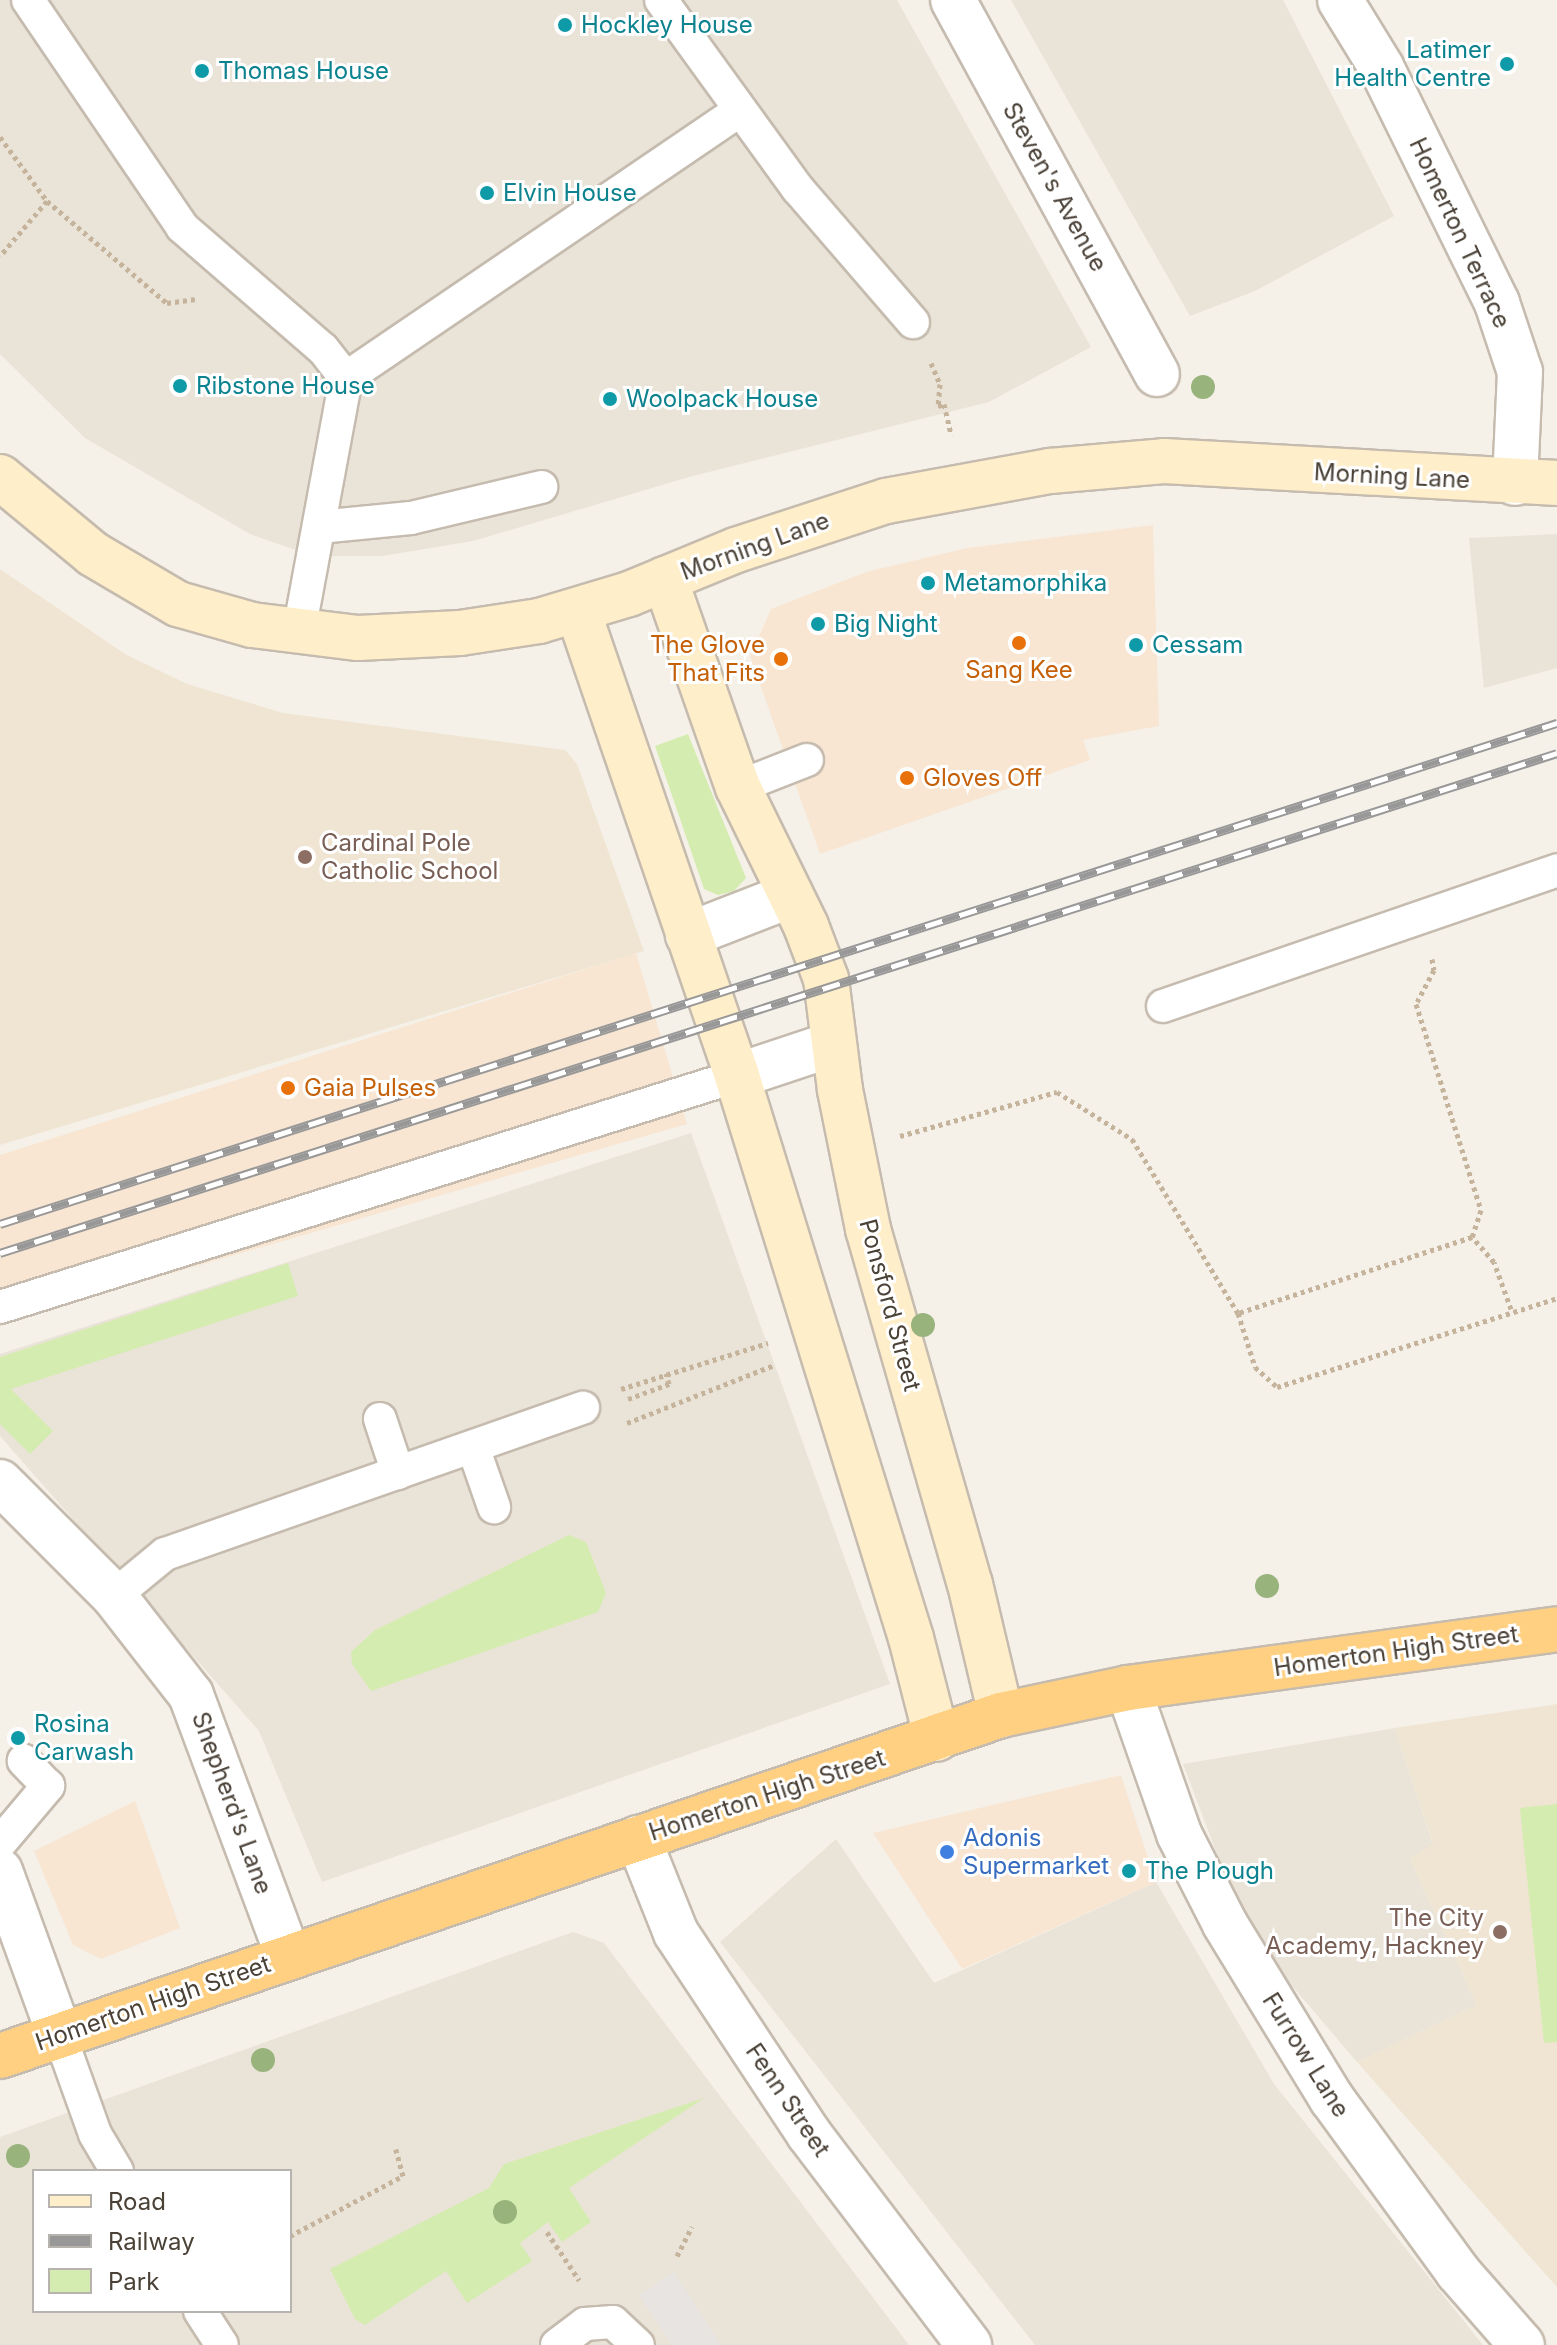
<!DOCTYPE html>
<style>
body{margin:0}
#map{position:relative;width:1557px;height:2345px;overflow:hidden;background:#f5f1e9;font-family:Inter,sans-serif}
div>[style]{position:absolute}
.residential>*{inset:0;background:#eae3d7}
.commercial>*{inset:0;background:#f8e6d3}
.education>*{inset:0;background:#efe5d2}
.green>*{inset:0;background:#d5ecb0}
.parking>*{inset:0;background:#e7e4e1}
.path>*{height:5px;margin-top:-2.5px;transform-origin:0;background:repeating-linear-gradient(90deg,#c5b39b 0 4px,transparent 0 8px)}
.roads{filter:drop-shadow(2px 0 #c5bbae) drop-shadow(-2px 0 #c5bbae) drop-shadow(0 2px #c5bbae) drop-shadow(0 -2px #c5bbae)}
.service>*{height:32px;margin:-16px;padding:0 16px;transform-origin:16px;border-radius:16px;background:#fff}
.minor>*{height:44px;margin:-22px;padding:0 22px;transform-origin:22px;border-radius:22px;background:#fff}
.tertiary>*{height:44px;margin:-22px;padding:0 22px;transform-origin:22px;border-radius:22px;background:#fff}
.secondary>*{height:44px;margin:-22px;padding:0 22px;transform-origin:22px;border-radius:22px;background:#ffeeca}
.trunk>*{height:44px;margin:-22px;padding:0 22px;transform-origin:22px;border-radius:22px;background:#ffd082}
.rail>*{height:9px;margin-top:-4.5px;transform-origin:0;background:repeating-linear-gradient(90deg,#fff 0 18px,#989898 0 36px);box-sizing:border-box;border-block:2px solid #989898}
.trees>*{width:24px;height:24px;margin:-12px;border-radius:50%;background:#99b37d}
.dots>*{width:22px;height:22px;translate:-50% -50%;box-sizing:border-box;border:4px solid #fff;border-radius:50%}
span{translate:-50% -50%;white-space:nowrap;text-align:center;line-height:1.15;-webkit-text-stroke:6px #fff;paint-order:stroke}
.culture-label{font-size:24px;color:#0d838f}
.left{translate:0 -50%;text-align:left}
.right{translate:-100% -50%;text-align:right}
.street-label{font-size:24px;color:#4a4137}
.food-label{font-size:24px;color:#c56008}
.education-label{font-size:24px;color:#785e54}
.shop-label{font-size:24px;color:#366cbe}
.legend{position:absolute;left:32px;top:2169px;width:260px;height:144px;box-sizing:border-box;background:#fff;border:2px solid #b7b3af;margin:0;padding:10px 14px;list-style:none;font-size:24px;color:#4a4137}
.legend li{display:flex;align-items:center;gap:16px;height:40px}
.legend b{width:40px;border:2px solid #b7b3af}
</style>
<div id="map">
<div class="residential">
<div style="clip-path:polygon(0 0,897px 0,1091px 347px,989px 402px,689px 477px,473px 541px,382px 556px,329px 556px,293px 549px,250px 534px,85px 438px,0 354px)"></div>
<div style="clip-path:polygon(1011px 0,1283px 0,1394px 216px,1255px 291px,1190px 316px)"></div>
<div style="clip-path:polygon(1557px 534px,1557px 668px,1484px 688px,1469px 538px)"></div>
<div style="clip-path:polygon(691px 1133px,890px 1684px,322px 1882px,259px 1731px,0 1436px,0 1354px)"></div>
<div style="clip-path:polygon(1395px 1728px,1433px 1845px,1410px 1859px,1477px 2005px,1357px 2062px,1247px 1933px,1183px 1764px)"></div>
<div style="clip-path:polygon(836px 1839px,934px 1983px,1156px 1882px,1274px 2084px,1483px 2345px,1035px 2345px,720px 1942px)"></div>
<div style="clip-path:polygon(evenodd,573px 1932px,604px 1943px,909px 2345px,0 2345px,0 2137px,573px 1932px,34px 2171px,290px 2171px,290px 2311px,34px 2311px,34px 2171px)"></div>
</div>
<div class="commercial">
<div style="clip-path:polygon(1153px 525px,1159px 726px,1083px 740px,1090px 760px,820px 854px,750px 656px,771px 609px,866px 572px,967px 548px)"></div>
<div style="clip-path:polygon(636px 953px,687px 1124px,0 1323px,0 1155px)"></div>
<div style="clip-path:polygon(1121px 1775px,1156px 1882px,962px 1969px,873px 1833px)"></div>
<div style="clip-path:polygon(135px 1801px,180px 1928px,101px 1959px,73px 1945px,34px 1851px)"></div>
</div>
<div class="education">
<div style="clip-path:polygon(0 569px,125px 654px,187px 684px,283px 713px,565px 750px,577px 764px,644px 951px,0 1145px)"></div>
<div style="clip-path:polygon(1557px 1704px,1557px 2287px,1357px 2062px,1477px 2005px,1410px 1859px,1433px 1844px,1395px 1728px)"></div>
</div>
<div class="green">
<div style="clip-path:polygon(688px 734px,746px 878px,734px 891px,718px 895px,704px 889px,655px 746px)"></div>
<div style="clip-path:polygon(288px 1263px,298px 1296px,11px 1389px,53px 1431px,30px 1454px,0 1424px,0 1357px)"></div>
<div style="clip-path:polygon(569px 1535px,586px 1542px,606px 1593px,598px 1612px,371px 1691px,352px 1664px,351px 1652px,375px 1630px)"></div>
<div style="clip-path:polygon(1557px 1804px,1557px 2042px,1544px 2043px,1520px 1808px)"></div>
<div style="clip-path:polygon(704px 2098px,569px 2188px,591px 2222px,562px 2242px,548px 2222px,520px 2243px,532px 2261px,467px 2303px,446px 2271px,365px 2325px,355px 2319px,330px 2269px,489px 2188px,504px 2164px)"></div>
</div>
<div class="parking">
<div style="clip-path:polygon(674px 2272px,721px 2345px,672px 2345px,639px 2295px)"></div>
</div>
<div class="path">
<div style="left:0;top:137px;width:79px;rotate:53.7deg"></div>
<div style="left:47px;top:201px;width:72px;rotate:130.5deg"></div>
<div style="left:47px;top:201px;width:157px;rotate:40.4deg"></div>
<div style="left:167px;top:303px;width:29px;rotate:-8deg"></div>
<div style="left:931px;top:363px;width:23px;rotate:67deg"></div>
<div style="left:940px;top:384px;width:22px;rotate:95deg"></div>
<div style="left:938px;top:406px;width:6px;rotate:-18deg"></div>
<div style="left:944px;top:404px;width:32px;rotate:77deg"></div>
<div style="left:1432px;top:959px;width:11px;rotate:80deg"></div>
<div style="left:1434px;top:970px;width:38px;rotate:118deg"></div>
<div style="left:1416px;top:1004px;width:216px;rotate:72.5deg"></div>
<div style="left:1481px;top:1210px;width:28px;rotate:108deg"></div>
<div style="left:900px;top:1136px;width:163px;rotate:-15.7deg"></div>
<div style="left:1057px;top:1092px;width:89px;rotate:32.1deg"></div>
<div style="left:1132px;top:1139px;width:204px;rotate:58.7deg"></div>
<div style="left:1511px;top:1309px;width:50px;rotate:-109.9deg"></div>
<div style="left:1494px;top:1262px;width:33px;rotate:-131deg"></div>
<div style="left:1472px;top:1237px;width:246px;rotate:162deg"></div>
<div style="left:1238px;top:1313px;width:57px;rotate:72.5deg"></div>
<div style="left:1255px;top:1367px;width:30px;rotate:42deg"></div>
<div style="left:1277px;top:1387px;width:294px;rotate:-17.6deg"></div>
<div style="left:621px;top:1389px;width:154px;rotate:-17.4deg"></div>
<div style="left:628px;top:1399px;width:44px;rotate:-20.1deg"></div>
<div style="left:669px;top:1384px;width:11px;rotate:-105deg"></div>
<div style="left:627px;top:1423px;width:158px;rotate:-21.5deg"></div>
<div style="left:547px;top:2232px;width:58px;rotate:56.3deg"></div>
<div style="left:290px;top:2236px;width:128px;rotate:-28deg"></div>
<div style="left:403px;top:2176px;width:31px;rotate:-105deg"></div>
<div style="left:677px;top:2256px;width:33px;rotate:-63deg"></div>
</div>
<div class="roads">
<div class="service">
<div style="left:28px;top:0;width:274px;rotate:55.8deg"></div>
<div style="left:182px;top:227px;width:186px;rotate:40.9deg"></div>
<div style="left:323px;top:349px;width:37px;rotate:52deg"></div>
<div style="left:346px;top:378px;width:258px;rotate:100.5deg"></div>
<div style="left:661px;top:0;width:233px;rotate:54.1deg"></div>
<div style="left:798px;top:189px;width:176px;rotate:49.2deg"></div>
<div style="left:346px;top:378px;width:474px;rotate:-34.2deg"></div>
<div style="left:319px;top:527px;width:92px;rotate:-5.6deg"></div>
<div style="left:411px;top:518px;width:134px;rotate:-13.4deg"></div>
<div style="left:738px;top:787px;width:74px;rotate:-21.4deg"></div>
<div style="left:1163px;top:1006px;width:417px;rotate:-19deg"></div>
<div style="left:0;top:1307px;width:772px;rotate:-17.4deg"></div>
<div style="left:380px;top:1419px;width:57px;rotate:71.6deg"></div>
<div style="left:473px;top:1447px;width:64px;rotate:70.7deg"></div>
<div style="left:114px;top:1596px;width:66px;rotate:-39.5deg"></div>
<div style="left:165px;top:1554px;width:443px;rotate:-19.3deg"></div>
<div style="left:0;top:1843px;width:75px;rotate:-49.9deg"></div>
<div style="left:48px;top:1786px;width:35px;rotate:-134deg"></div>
<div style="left:60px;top:2036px;width:104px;rotate:70.3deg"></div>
<div style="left:95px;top:2134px;width:43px;rotate:59.3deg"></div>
<div style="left:200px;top:2311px;width:40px;rotate:57.1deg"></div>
<div style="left:557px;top:2345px;width:35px;rotate:-37deg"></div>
<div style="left:585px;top:2324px;width:28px;rotate:-4deg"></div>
<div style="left:613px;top:2322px;width:34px;rotate:43deg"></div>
</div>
<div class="minor">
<div style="left:953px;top:0;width:426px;rotate:61.4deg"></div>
<div style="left:1340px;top:0;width:79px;rotate:58.5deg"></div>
<div style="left:1381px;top:67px;width:263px;rotate:63.8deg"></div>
<div style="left:1497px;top:303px;width:73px;rotate:71.6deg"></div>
<div style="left:1520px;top:372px;width:111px;rotate:92.6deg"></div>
<div style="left:688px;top:935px;width:110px;rotate:-21.2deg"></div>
<div style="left:0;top:1482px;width:161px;rotate:45deg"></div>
<div style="left:114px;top:1596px;width:125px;rotate:52.1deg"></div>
<div style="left:191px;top:1695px;width:278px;rotate:69.6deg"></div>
<div style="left:1128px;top:1688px;width:155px;rotate:70.7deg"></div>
<div style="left:1179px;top:1834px;width:101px;rotate:62.9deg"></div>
<div style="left:1225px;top:1924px;width:205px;rotate:58.6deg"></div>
<div style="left:1332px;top:2099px;width:214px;rotate:53.9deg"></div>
<div style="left:1458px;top:2272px;width:97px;rotate:48.8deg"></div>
<div style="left:638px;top:1838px;width:102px;rotate:68.2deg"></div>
<div style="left:676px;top:1933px;width:241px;rotate:56.5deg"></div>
<div style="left:809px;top:2134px;width:265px;rotate:52.8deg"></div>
<div style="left:0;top:1871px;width:176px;rotate:70deg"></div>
</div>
<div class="tertiary">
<div style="left:737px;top:1076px;width:101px;rotate:-18.4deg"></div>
</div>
<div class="secondary">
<div style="left:0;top:477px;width:121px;rotate:39.6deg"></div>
<div style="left:93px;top:554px;width:99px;rotate:30.5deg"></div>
<div style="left:178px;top:604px;width:77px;rotate:15.8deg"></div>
<div style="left:252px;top:625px;width:107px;rotate:7deg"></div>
<div style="left:358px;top:638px;width:102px;rotate:-2.8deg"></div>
<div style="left:460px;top:633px;width:80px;rotate:-8.6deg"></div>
<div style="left:539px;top:621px;width:94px;rotate:-16.7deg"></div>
<div style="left:629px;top:594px;width:116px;rotate:-22.4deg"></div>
<div style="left:736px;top:550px;width:158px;rotate:-18.1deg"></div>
<div style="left:886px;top:501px;width:167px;rotate:-10.4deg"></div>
<div style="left:1050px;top:471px;width:114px;rotate:-5deg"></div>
<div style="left:1164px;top:461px;width:394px;rotate:3.2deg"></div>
<div style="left:665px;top:579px;width:220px;rotate:70.7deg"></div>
<div style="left:738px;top:787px;width:155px;rotate:63.9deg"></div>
<div style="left:806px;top:926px;width:57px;rotate:69.3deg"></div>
<div style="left:826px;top:979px;width:112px;rotate:82.8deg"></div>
<div style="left:840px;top:1090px;width:142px;rotate:78.6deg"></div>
<div style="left:868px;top:1229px;width:369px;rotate:74deg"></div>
<div style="left:970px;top:1584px;width:135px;rotate:76.7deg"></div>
<div style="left:578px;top:611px;width:491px;rotate:71.1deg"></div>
<div style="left:737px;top:1076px;width:588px;rotate:72.8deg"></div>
<div style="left:911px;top:1638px;width:104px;rotate:75.6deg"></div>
</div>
<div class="trunk">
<div style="left:0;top:2056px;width:1057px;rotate:-18.81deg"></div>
<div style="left:1001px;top:1715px;width:130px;rotate:-12deg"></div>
<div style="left:1128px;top:1688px;width:433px;rotate:-7.8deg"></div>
</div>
</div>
<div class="rail">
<div style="left:0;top:1224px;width:1636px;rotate:-17.84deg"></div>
<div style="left:0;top:1253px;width:1635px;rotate:-17.8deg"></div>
</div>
<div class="trees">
<div style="left:1203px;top:387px"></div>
<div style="left:923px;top:1325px"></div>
<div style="left:1267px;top:1586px"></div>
<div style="left:263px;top:2060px"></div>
<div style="left:18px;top:2156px"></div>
<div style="left:505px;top:2212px"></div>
</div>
<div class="dots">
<div style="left:565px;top:25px;background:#0f9aa8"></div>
<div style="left:1507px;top:64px;background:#0f9aa8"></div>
<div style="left:202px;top:71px;background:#0f9aa8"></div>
<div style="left:487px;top:193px;background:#0f9aa8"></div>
<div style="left:180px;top:386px;background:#0f9aa8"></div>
<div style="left:610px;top:399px;background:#0f9aa8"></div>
<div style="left:928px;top:583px;background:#0f9aa8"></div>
<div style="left:818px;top:624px;background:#0f9aa8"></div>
<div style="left:1019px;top:643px;background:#e8710a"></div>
<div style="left:1136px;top:645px;background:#0f9aa8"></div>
<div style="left:781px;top:659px;background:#e8710a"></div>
<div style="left:907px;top:778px;background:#e8710a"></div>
<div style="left:305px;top:857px;background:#8d6e63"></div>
<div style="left:288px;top:1088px;background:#e8710a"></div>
<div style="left:18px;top:1738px;background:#0f9aa8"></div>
<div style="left:947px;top:1852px;background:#3f7fe0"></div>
<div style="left:1129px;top:1871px;background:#0f9aa8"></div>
<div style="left:1500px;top:1932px;background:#8d6e63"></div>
</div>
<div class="culture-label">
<span class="left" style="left:581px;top:25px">Hockley House</span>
<span class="right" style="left:1491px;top:64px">Latimer<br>Health Centre</span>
<span class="left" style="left:218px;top:71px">Thomas House</span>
<span class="left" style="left:503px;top:193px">Elvin House</span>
<span class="left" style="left:196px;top:386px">Ribstone House</span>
<span class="left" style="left:626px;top:399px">Woolpack House</span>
<span class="left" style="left:944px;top:583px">Metamorphika</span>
<span class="left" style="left:834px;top:624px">Big Night</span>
<span class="left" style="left:1152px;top:645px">Cessam</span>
<span class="left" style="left:34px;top:1738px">Rosina<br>Carwash</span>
<span class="left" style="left:1145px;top:1871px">The Plough</span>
</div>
<div class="street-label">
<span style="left:1055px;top:187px;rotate:61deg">Steven's Avenue</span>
<span style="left:1460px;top:233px;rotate:65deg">Homerton Terrace</span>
<span style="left:1392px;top:476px;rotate:3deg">Morning Lane</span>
<span style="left:755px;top:546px;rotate:-20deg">Morning Lane</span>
<span style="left:890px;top:1305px;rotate:75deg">Ponsford Street</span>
<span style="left:1396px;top:1651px;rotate:-8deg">Homerton High Street</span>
<span style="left:767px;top:1795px;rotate:-18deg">Homerton High Street</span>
<span style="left:232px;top:1803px;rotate:70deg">Shepherd's Lane</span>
<span style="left:153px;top:2003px;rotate:-19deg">Homerton High Street</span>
<span style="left:1306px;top:2055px;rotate:58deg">Furrow Lane</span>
<span style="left:788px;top:2100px;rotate:56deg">Fenn Street</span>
</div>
<div class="food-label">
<span class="right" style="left:765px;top:659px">The Glove<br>That Fits</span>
<span style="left:1019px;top:670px">Sang Kee</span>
<span class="left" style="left:923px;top:778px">Gloves Off</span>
<span class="left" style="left:304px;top:1088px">Gaia Pulses</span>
</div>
<div class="education-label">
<span class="left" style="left:321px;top:857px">Cardinal Pole<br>Catholic School</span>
<span class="right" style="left:1484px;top:1932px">The City<br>Academy, Hackney</span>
</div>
<div class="shop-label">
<span class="left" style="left:963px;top:1852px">Adonis<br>Supermarket</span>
</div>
<ul class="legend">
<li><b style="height:10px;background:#ffeeca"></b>Road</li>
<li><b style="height:10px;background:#989898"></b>Railway</li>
<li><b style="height:22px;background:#d5ecb0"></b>Park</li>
</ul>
</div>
